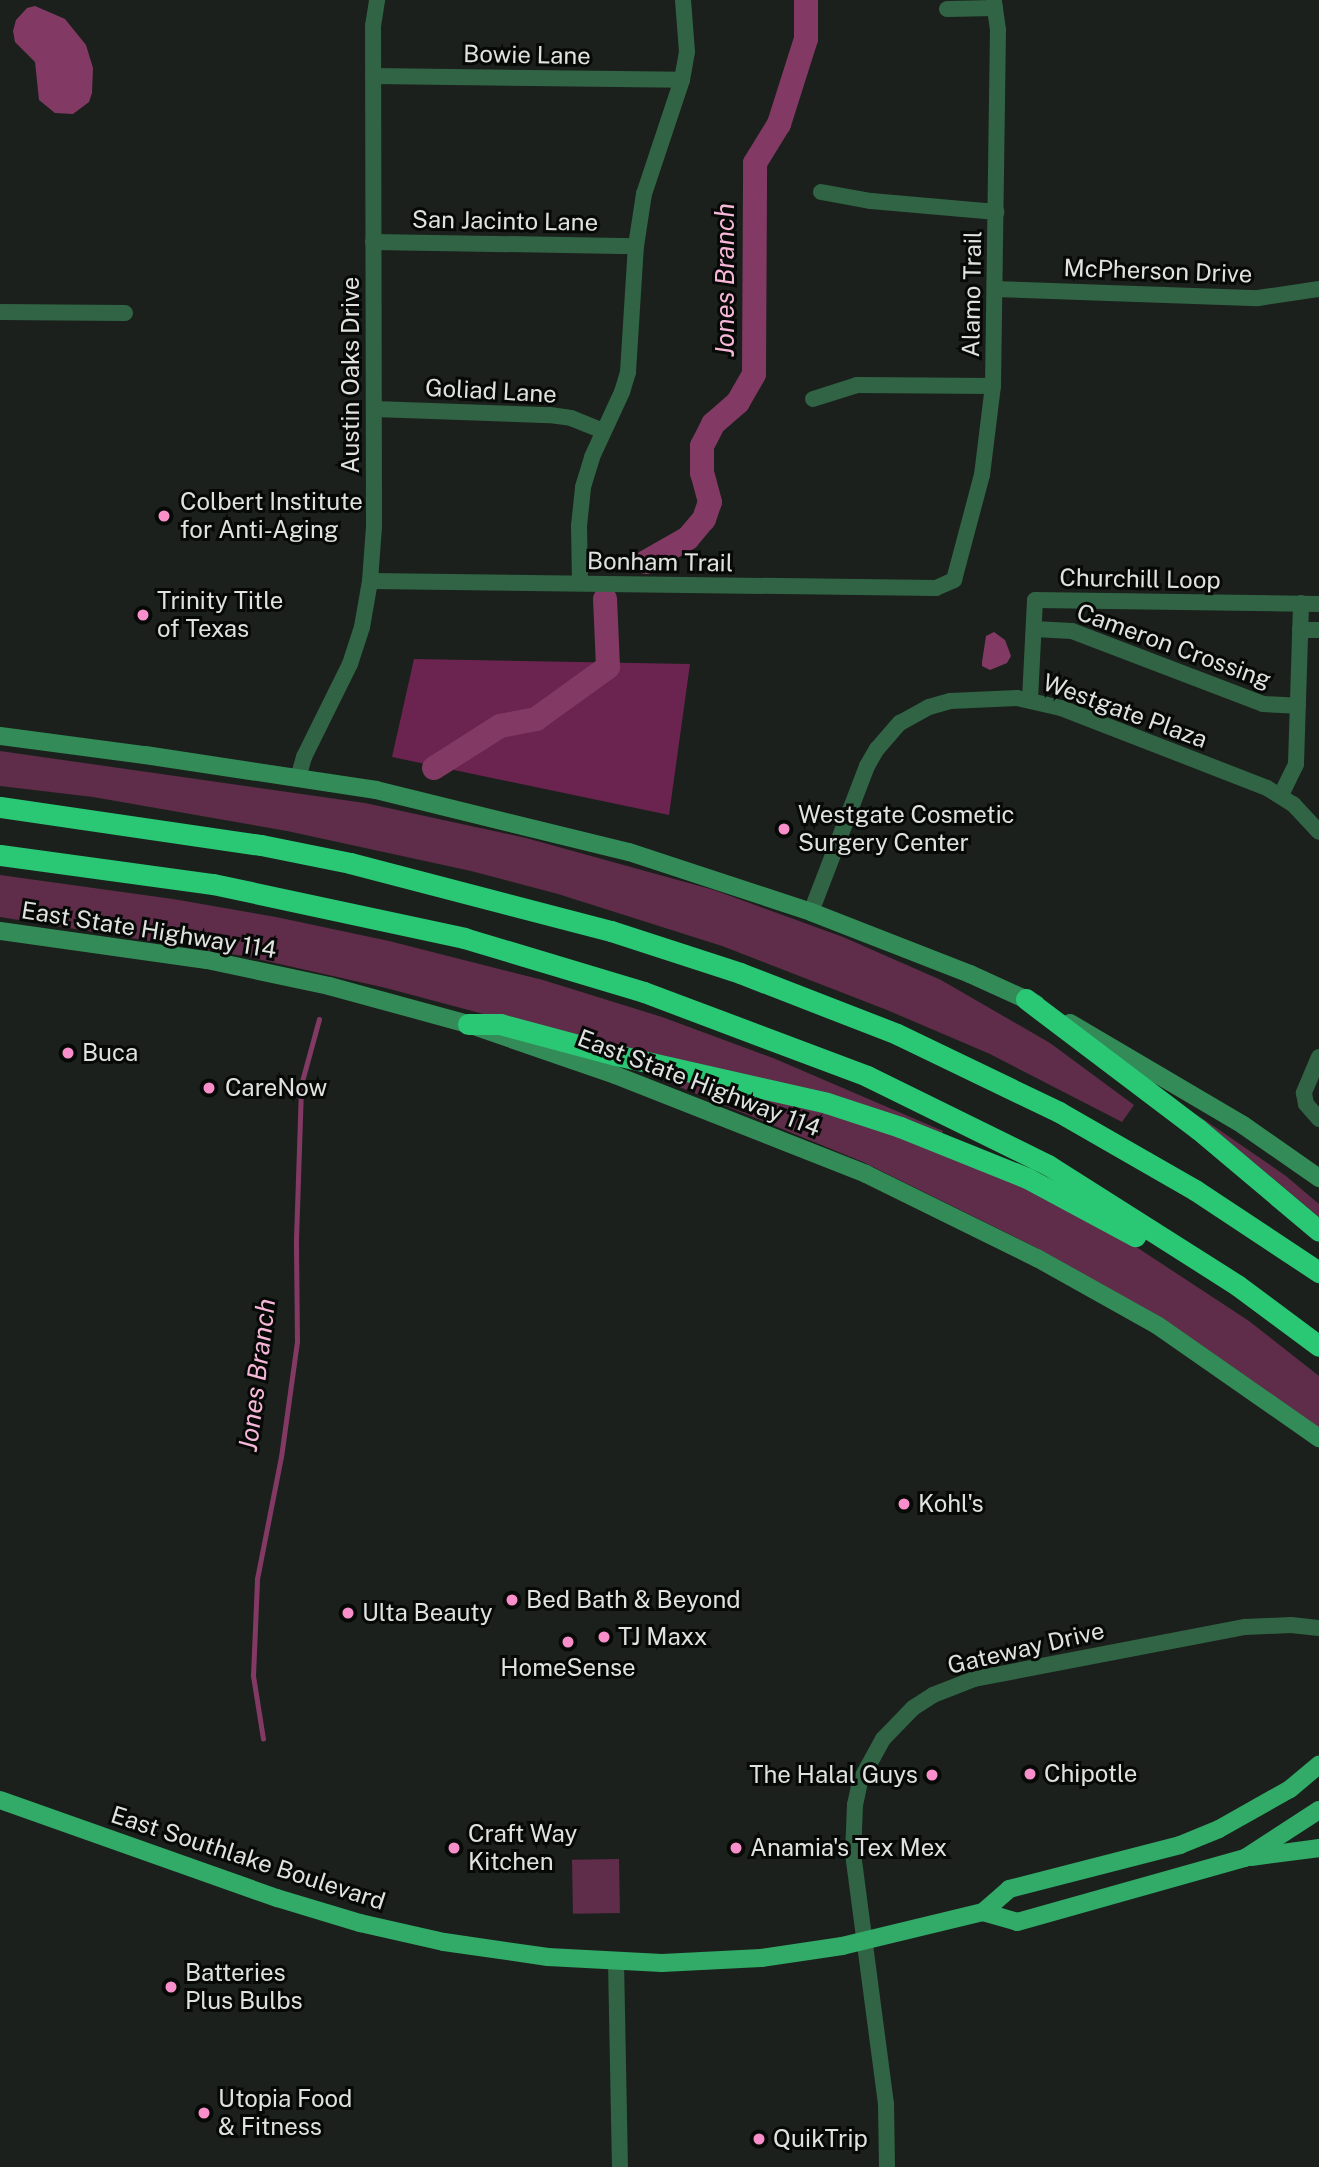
<!DOCTYPE html>
<style>
body{margin:0}
#map{position:relative;width:1319px;height:2167px;overflow:hidden;background:#1b201c;font-family:"Public Sans",sans-serif}
div>[style]{position:absolute}
.green>*{inset:0;background:#5f2c49;transform-origin:0 0}
.forest>*{inset:0;background:#6b244f}
.water>*{inset:0;background:#823a64}
.stream>*{height:4.5px;margin:-2.25px;padding:0 2.25px;transform-origin:2.25px;border-radius:2.25px;background:#823a64}
.river>*{height:24px;margin:-12px;padding:0 12px;transform-origin:12px;border-radius:12px;background:#823a64}
.street>*{height:16px;margin:-8px;padding:0 8px;transform-origin:8px;border-radius:8px;background:#316444}
.secondary>*{height:18px;margin:-9px;padding:0 9px;transform-origin:9px;border-radius:9px;background:#338c58}
.primary>*{height:18px;margin:-9px;padding:0 9px;transform-origin:9px;border-radius:9px;background:#31ab67}
.highway>*{height:21px;margin:-10.5px;padding:0 10.5px;transform-origin:10.5px;border-radius:10.5px;background:#2ac774}
.dots>*{width:19px;height:19px;translate:-50% -50%;box-sizing:border-box;border:4px solid #070907;border-radius:50%}
span{translate:-50% -50%;white-space:nowrap;text-align:center;line-height:1.15;-webkit-text-stroke:6px #070907;paint-order:stroke}
.street-label{font-size:24px;color:#dfe2e0}
.poi-label{font-size:24px;color:#dfe2e0}
.left{translate:0 -50%;text-align:left}
.right{translate:-100% -50%;text-align:right}
.water-label{font-size:26px;color:#f7b7d8;font-style:italic}
</style>
<div id="map">
<div class="green">
<div style="clip-path:polygon(0 751px,365px 803px,526px 838px,714px 890px,843px 937px,941px 980px,1050px 1043px,1134px 1105px,1122px 1122px,990px 1054px,887px 1010px,722px 946px,558px 894px,471px 871px,287px 831px,93px 797px,0 786px)"></div>
<div style="clip-path:polygon(0 875px,173px 899px,276px 917px,389px 941px,543px 980px,662px 1017px,773px 1058px,943px 1131px,941px 1136px,386px 988px,244px 956px,0 917px)"></div>
<div style="clip-path:polygon(651px 1070px,852px 1119px,980px 1166px,1112px 1231px,1249px 1321px,1319px 1376px,1319px 1428px,1182px 1332px,1037px 1248px,863px 1162px,650px 1075px)"></div>
<div style="clip-path:polygon(1196px 1114px,1286px 1176px,1319px 1204px,1319px 1217px)"></div>
<div style="left:619px;top:1859px;width:54px;height:47px;rotate:89deg"></div>
</div>
<div class="forest">
<div style="clip-path:polygon(414px 659px,690px 664px,669px 815px,392px 757px)"></div>
</div>
<div class="water">
<div style="clip-path:polygon(35px 6px,65px 19px,86px 45px,93px 68px,92px 93px,89px 102px,73px 114px,55px 113px,39px 100px,35px 62px,15px 42px,13px 31px,16px 20px,27px 8px)"></div>
<div style="clip-path:polygon(994px 632px,1005px 640px,1011px 656px,1007px 663px,990px 670px,982px 666px,982px 662px,986px 636px)"></div>
</div>
<div class="stream">
<div style="left:263px;top:1739px;width:64px;rotate:-99deg"></div>
<div style="left:253px;top:1676px;width:97px;rotate:-87.6deg"></div>
<div style="left:257px;top:1579px;width:124px;rotate:-78.9deg"></div>
<div style="left:281px;top:1457px;width:116px;rotate:-82.1deg"></div>
<div style="left:297px;top:1342px;width:103px;rotate:-90.6deg"></div>
<div style="left:296px;top:1239px;width:154px;rotate:-88.1deg"></div>
<div style="left:301px;top:1085px;width:68px;rotate:-74.7deg"></div>
</div>
<div class="river">
<div style="left:646px;top:562px;width:48px;rotate:-29.7deg"></div>
<div style="left:688px;top:538px;width:25px;rotate:-50deg"></div>
<div style="left:704px;top:519px;width:18px;rotate:-71deg"></div>
<div style="left:710px;top:502px;width:30px;rotate:-105deg"></div>
<div style="left:702px;top:473px;width:27px;rotate:-90deg"></div>
<div style="left:702px;top:446px;width:25px;rotate:-63deg"></div>
<div style="left:713px;top:424px;width:33px;rotate:-41deg"></div>
<div style="left:738px;top:402px;width:32px;rotate:-60deg"></div>
<div style="left:754px;top:374px;width:211px;rotate:-89.7deg"></div>
<div style="left:755px;top:163px;width:46px;rotate:-58.4deg"></div>
<div style="left:779px;top:124px;width:89px;rotate:-72.4deg"></div>
<div style="left:806px;top:39px;width:39px;rotate:-90deg"></div>
<div style="left:434px;top:768px;width:78px;rotate:-32.5deg"></div>
<div style="left:500px;top:726px;width:37px;rotate:-11deg"></div>
<div style="left:536px;top:719px;width:89px;rotate:-35.8deg"></div>
<div style="left:608px;top:667px;width:68px;rotate:-92.5deg"></div>
</div>
<div class="street">
<div style="left:947px;top:9px;width:48px;rotate:-1.2deg"></div>
<div style="left:373px;top:76px;width:309px;rotate:0.7deg"></div>
<div style="left:821px;top:192px;width:51px;rotate:10.2deg"></div>
<div style="left:871px;top:201px;width:126px;rotate:5deg"></div>
<div style="left:373px;top:242px;width:263px;rotate:0.9deg"></div>
<div style="left:995px;top:289px;width:263px;rotate:2deg"></div>
<div style="left:1258px;top:298px;width:62px;rotate:-8.4deg"></div>
<div style="left:0;top:312px;width:125px;rotate:0.5deg"></div>
<div style="left:813px;top:399px;width:46px;rotate:-17.7deg"></div>
<div style="left:857px;top:385px;width:136px;rotate:0.4deg"></div>
<div style="left:374px;top:409px;width:176px;rotate:2deg"></div>
<div style="left:550px;top:415px;width:21px;rotate:8deg"></div>
<div style="left:571px;top:418px;width:35px;rotate:22deg"></div>
<div style="left:370px;top:581px;width:566px;rotate:0.71deg"></div>
<div style="left:936px;top:588px;width:20px;rotate:-24deg"></div>
<div style="left:954px;top:580px;width:109px;rotate:-75.1deg"></div>
<div style="left:982px;top:475px;width:90px;rotate:-83deg"></div>
<div style="left:993px;top:386px;width:356px;rotate:-89.2deg"></div>
<div style="left:998px;top:30px;width:30px;rotate:-98deg"></div>
<div style="left:580px;top:583px;width:57px;rotate:-91deg"></div>
<div style="left:579px;top:526px;width:39px;rotate:-84deg"></div>
<div style="left:583px;top:487px;width:31px;rotate:-73deg"></div>
<div style="left:592px;top:457px;width:72px;rotate:-65.2deg"></div>
<div style="left:622px;top:392px;width:21px;rotate:-73deg"></div>
<div style="left:628px;top:372px;width:126px;rotate:-86.4deg"></div>
<div style="left:636px;top:246px;width:53px;rotate:-81.3deg"></div>
<div style="left:644px;top:194px;width:120px;rotate:-71.6deg"></div>
<div style="left:682px;top:80px;width:28px;rotate:-80deg"></div>
<div style="left:687px;top:52px;width:52px;rotate:-94.4deg"></div>
<div style="left:1034px;top:629px;width:38px;rotate:3deg"></div>
<div style="left:1072px;top:631px;width:204px;rotate:20.9deg"></div>
<div style="left:1263px;top:704px;width:35px;rotate:3deg"></div>
<div style="left:1300px;top:630px;width:19px"></div>
<div style="left:1030px;top:699px;width:99px;rotate:-87.1deg"></div>
<div style="left:1035px;top:600px;width:284px;rotate:0.8deg"></div>
<div style="left:298px;top:778px;width:22px;rotate:-74deg"></div>
<div style="left:304px;top:757px;width:104px;rotate:-63.7deg"></div>
<div style="left:350px;top:664px;width:39px;rotate:-72deg"></div>
<div style="left:362px;top:627px;width:47px;rotate:-80.1deg"></div>
<div style="left:370px;top:581px;width:55px;rotate:-85.8deg"></div>
<div style="left:374px;top:526px;width:500px;rotate:-90.11deg"></div>
<div style="left:373px;top:26px;width:26px;rotate:-81deg"></div>
<div style="left:1281px;top:795px;width:34px;rotate:-64deg"></div>
<div style="left:1296px;top:764px;width:161px;rotate:-88.2deg"></div>
<div style="left:811px;top:912px;width:156px;rotate:-69deg"></div>
<div style="left:867px;top:766px;width:20px;rotate:-60deg"></div>
<div style="left:877px;top:749px;width:35px;rotate:-49deg"></div>
<div style="left:900px;top:723px;width:33px;rotate:-29deg"></div>
<div style="left:929px;top:707px;width:22px;rotate:-16deg"></div>
<div style="left:950px;top:701px;width:67px;rotate:-2.6deg"></div>
<div style="left:1017px;top:698px;width:45px;rotate:12.8deg"></div>
<div style="left:1061px;top:708px;width:221px;rotate:21.2deg"></div>
<div style="left:1267px;top:788px;width:31px;rotate:32deg"></div>
<div style="left:1293px;top:804px;width:38px;rotate:47deg"></div>
<div style="left:1319px;top:1057px;width:39px;rotate:113deg"></div>
<div style="left:1304px;top:1093px;width:11px;rotate:80deg"></div>
<div style="left:1306px;top:1104px;width:20px;rotate:49deg"></div>
<div style="left:616px;top:1961px;width:206px;rotate:88.9deg"></div>
<div style="left:887px;top:2167px;width:63px;rotate:-90.9deg"></div>
<div style="left:886px;top:2104px;width:251px;rotate:-97.5deg"></div>
<div style="left:853px;top:1855px;width:50px;rotate:-87.7deg"></div>
<div style="left:855px;top:1805px;width:25px;rotate:-78deg"></div>
<div style="left:860px;top:1781px;width:48px;rotate:-61.3deg"></div>
<div style="left:883px;top:1739px;width:43px;rotate:-45.9deg"></div>
<div style="left:913px;top:1708px;width:24px;rotate:-33deg"></div>
<div style="left:933px;top:1695px;width:44px;rotate:-21.3deg"></div>
<div style="left:974px;top:1679px;width:276px;rotate:-10.9deg"></div>
<div style="left:1245px;top:1627px;width:46px;rotate:-2.5deg"></div>
<div style="left:1291px;top:1625px;width:28px;rotate:6deg"></div>
</div>
<div class="secondary">
<div style="left:0;top:736px;width:146px;rotate:7.5deg"></div>
<div style="left:145px;top:755px;width:234px;rotate:8.6deg"></div>
<div style="left:376px;top:790px;width:260px;rotate:13.8deg"></div>
<div style="left:629px;top:852px;width:192px;rotate:18.2deg"></div>
<div style="left:811px;top:912px;width:171px;rotate:21.3deg"></div>
<div style="left:970px;top:974px;width:72px;rotate:24.4deg"></div>
<div style="left:0;top:931px;width:209px;rotate:8deg"></div>
<div style="left:207px;top:960px;width:125px;rotate:12deg"></div>
<div style="left:329px;top:986px;width:144px;rotate:15.3deg"></div>
<div style="left:468px;top:1024px;width:156px;rotate:19.1deg"></div>
<div style="left:615px;top:1075px;width:270px;rotate:21.5deg"></div>
<div style="left:866px;top:1174px;width:191px;rotate:26.2deg"></div>
<div style="left:1037px;top:1258px;width:137px;rotate:29.2deg"></div>
<div style="left:1157px;top:1325px;width:198px;rotate:34.9deg"></div>
<div style="left:1070px;top:1023px;width:201px;rotate:30.5deg"></div>
<div style="left:1243px;top:1125px;width:93px;rotate:34.9deg"></div>
</div>
<div class="primary">
<div style="left:0;top:1800px;width:294px;rotate:19.5deg"></div>
<div style="left:277px;top:1898px;width:87px;rotate:16.8deg"></div>
<div style="left:360px;top:1923px;width:86px;rotate:12.7deg"></div>
<div style="left:444px;top:1942px;width:105px;rotate:8.2deg"></div>
<div style="left:548px;top:1957px;width:114px;rotate:3deg"></div>
<div style="left:662px;top:1963px;width:99px;rotate:-2.9deg"></div>
<div style="left:761px;top:1958px;width:82px;rotate:-8.4deg"></div>
<div style="left:842px;top:1946px;width:145px;rotate:-13.6deg"></div>
<div style="left:983px;top:1912px;width:35px;rotate:-41deg"></div>
<div style="left:1009px;top:1889px;width:177px;rotate:-14.4deg"></div>
<div style="left:1180px;top:1845px;width:42px;rotate:-22.3deg"></div>
<div style="left:1219px;top:1829px;width:81px;rotate:-29.4deg"></div>
<div style="left:1290px;top:1789px;width:38px;rotate:-40deg"></div>
<div style="left:1251px;top:1857px;width:69px;rotate:-7.5deg"></div>
<div style="left:983px;top:1912px;width:35px;rotate:16deg"></div>
<div style="left:1017px;top:1922px;width:237px;rotate:-15.7deg"></div>
<div style="left:1245px;top:1858px;width:88px;rotate:-33deg"></div>
</div>
<div class="highway">
<div style="left:0;top:807px;width:264px;rotate:8.3deg"></div>
<div style="left:261px;top:845px;width:91px;rotate:11.4deg"></div>
<div style="left:350px;top:863px;width:270px;rotate:14.6deg"></div>
<div style="left:611px;top:931px;width:136px;rotate:18deg"></div>
<div style="left:740px;top:973px;width:168px;rotate:21.2deg"></div>
<div style="left:897px;top:1034px;width:180px;rotate:25.7deg"></div>
<div style="left:1059px;top:1112px;width:157px;rotate:29.8deg"></div>
<div style="left:1195px;top:1190px;width:149px;rotate:33.5deg"></div>
<div style="left:0;top:855px;width:215px;rotate:7.8deg"></div>
<div style="left:213px;top:884px;width:257px;rotate:12.1deg"></div>
<div style="left:464px;top:938px;width:188px;rotate:16.7deg"></div>
<div style="left:644px;top:992px;width:238px;rotate:20.6deg"></div>
<div style="left:867px;top:1076px;width:202px;rotate:26.2deg"></div>
<div style="left:1048px;top:1165px;width:224px;rotate:32.4deg"></div>
<div style="left:1237px;top:1285px;width:102px;rotate:36.6deg"></div>
<div style="left:1026px;top:999px;width:216px;rotate:37.1deg"></div>
<div style="left:1198px;top:1129px;width:158px;rotate:40.1deg"></div>
<div style="left:468px;top:1024px;width:32px"></div>
<div style="left:500px;top:1024px;width:120px;rotate:15deg"></div>
<div style="left:616px;top:1055px;width:216px;rotate:12.8deg"></div>
<div style="left:827px;top:1103px;width:77px;rotate:18.2deg"></div>
<div style="left:900px;top:1127px;width:137px;rotate:21.9deg"></div>
<div style="left:1027px;top:1178px;width:123px;rotate:28.2deg"></div>
</div>
<div class="dots">
<div style="left:164px;top:516px;background:#f98fca"></div>
<div style="left:143px;top:615px;background:#f98fca"></div>
<div style="left:784px;top:829px;background:#f98fca"></div>
<div style="left:68px;top:1053px;background:#f98fca"></div>
<div style="left:209px;top:1088px;background:#f98fca"></div>
<div style="left:904px;top:1504px;background:#f98fca"></div>
<div style="left:512px;top:1600px;background:#f98fca"></div>
<div style="left:348px;top:1613px;background:#f98fca"></div>
<div style="left:604px;top:1637px;background:#f98fca"></div>
<div style="left:568px;top:1642px;background:#f98fca"></div>
<div style="left:1030px;top:1774px;background:#f98fca"></div>
<div style="left:932px;top:1775px;background:#f98fca"></div>
<div style="left:454px;top:1848px;background:#f98fca"></div>
<div style="left:736px;top:1848px;background:#f98fca"></div>
<div style="left:171px;top:1987px;background:#f98fca"></div>
<div style="left:204px;top:2113px;background:#f98fca"></div>
<div style="left:759px;top:2139px;background:#f98fca"></div>
</div>
<div class="street-label">
<span style="left:527px;top:55px;rotate:1deg">Bowie Lane</span>
<span style="left:505px;top:221px;rotate:1deg">San Jacinto Lane</span>
<span style="left:1158px;top:271px;rotate:2deg">McPherson Drive</span>
<span style="left:972px;top:294px;rotate:-89deg">Alamo Trail</span>
<span style="left:351px;top:375px;rotate:-90deg">Austin Oaks Drive</span>
<span style="left:491px;top:391px;rotate:3deg">Goliad Lane</span>
<span style="left:660px;top:562px;rotate:1deg">Bonham Trail</span>
<span style="left:1140px;top:579px;rotate:1deg">Churchill Loop</span>
<span style="left:1174px;top:646px;rotate:20deg">Cameron Crossing</span>
<span style="left:1125px;top:711px;rotate:20deg">Westgate Plaza</span>
<span style="left:149px;top:930px;rotate:9deg">East State Highway 114</span>
<span style="left:699px;top:1083px;rotate:21deg">East State Highway 114</span>
<span style="left:1026px;top:1648px;rotate:-13deg">Gateway Drive</span>
<span style="left:248px;top:1858px;rotate:18deg">East Southlake Boulevard</span>
</div>
<div class="poi-label">
<span class="left" style="left:180px;top:516px">Colbert Institute<br>for Anti-Aging</span>
<span class="left" style="left:157px;top:615px">Trinity Title<br>of Texas</span>
<span class="left" style="left:798px;top:829px">Westgate Cosmetic<br>Surgery Center</span>
<span class="left" style="left:82px;top:1053px">Buca</span>
<span class="left" style="left:225px;top:1088px">CareNow</span>
<span class="left" style="left:918px;top:1504px">Kohl's</span>
<span class="left" style="left:526px;top:1600px">Bed Bath &amp; Beyond</span>
<span class="left" style="left:362px;top:1613px">Ulta Beauty</span>
<span class="left" style="left:618px;top:1637px">TJ Maxx</span>
<span style="left:568px;top:1668px">HomeSense</span>
<span class="left" style="left:1044px;top:1774px">Chipotle</span>
<span class="right" style="left:918px;top:1775px">The Halal Guys</span>
<span class="left" style="left:468px;top:1848px">Craft Way<br>Kitchen</span>
<span class="left" style="left:750px;top:1848px">Anamia's Tex Mex</span>
<span class="left" style="left:185px;top:1987px">Batteries<br>Plus Bulbs</span>
<span class="left" style="left:218px;top:2113px">Utopia Food<br>&amp; Fitness</span>
<span class="left" style="left:773px;top:2139px">QuikTrip</span>
</div>
<div class="water-label">
<span style="left:725px;top:280px;rotate:-90deg">Jones Branch</span>
<span style="left:257px;top:1375px;rotate:-83deg">Jones Branch</span>
</div>
</div>
